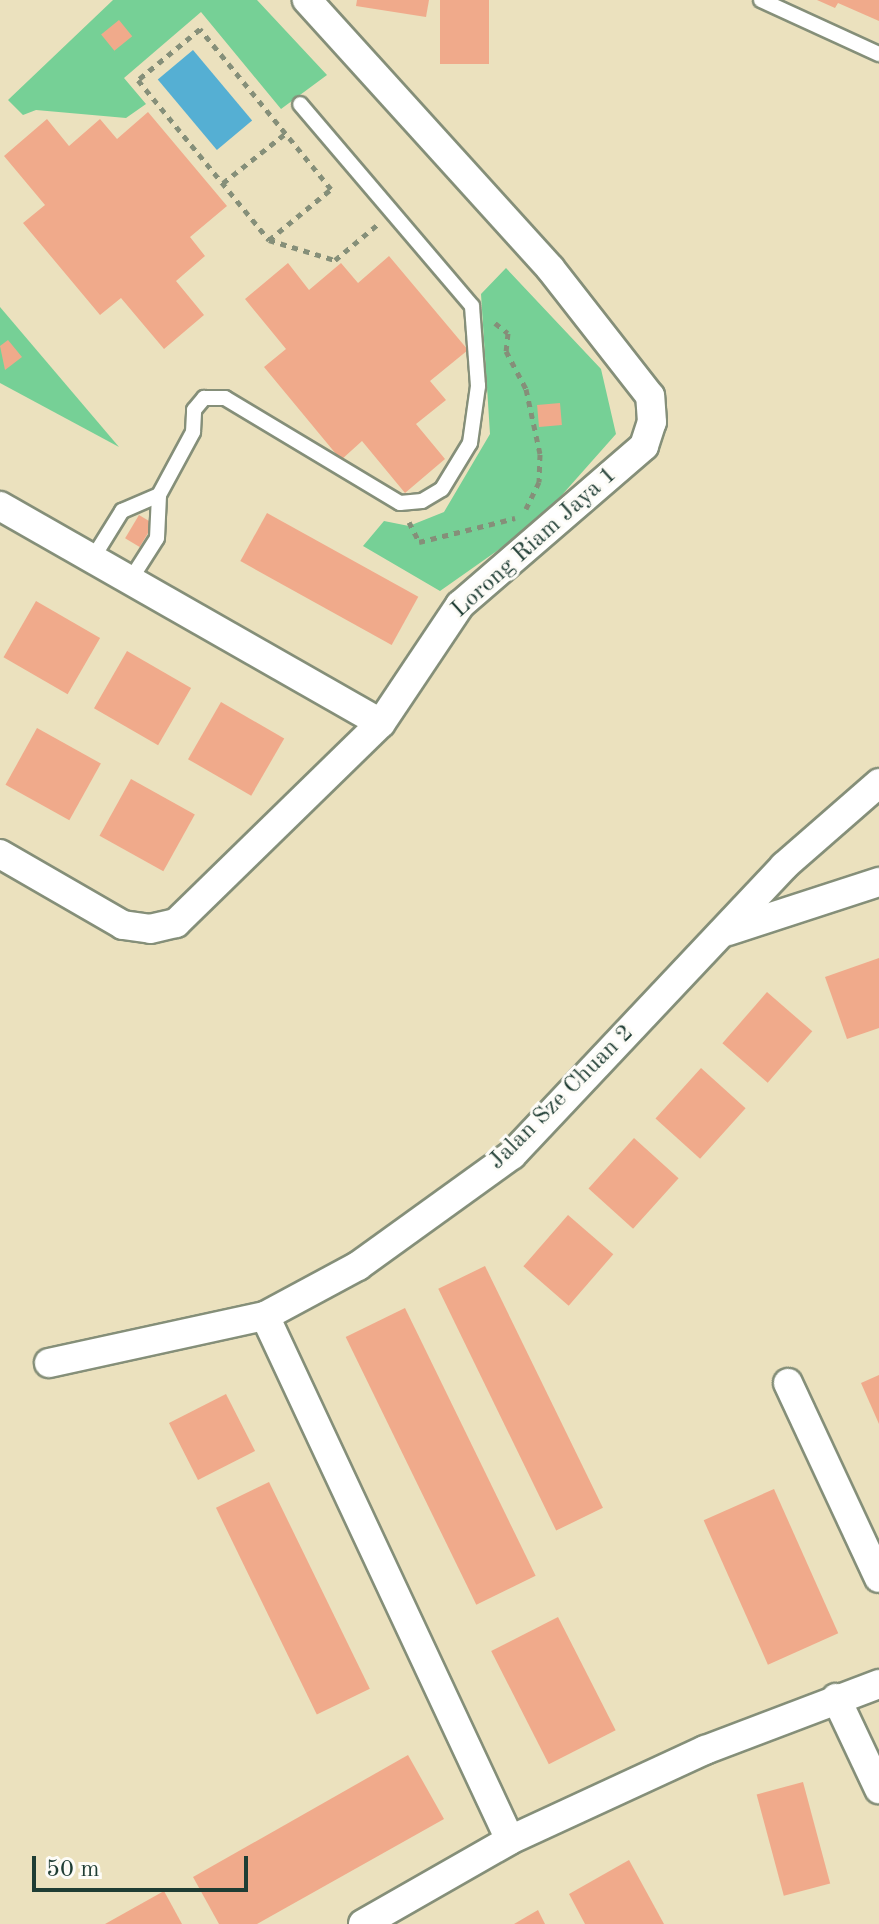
<!DOCTYPE html>
<style>
body{margin:0}
#map{position:relative;width:879px;height:1924px;overflow:hidden;background:#ebe1be;font-family:"Old Standard TT",serif}
div>[style]{position:absolute}
.green>*{inset:0;background:#76d096}
.water>*{inset:0;background:#55afd3;transform-origin:0 0}
.building>*{inset:0;background:#f0aa8b;transform-origin:0 0}
.path>*{height:5px;margin-top:-2.5px;transform-origin:0;background:repeating-linear-gradient(90deg,#858f79 0 6px,transparent 0 12px)}
.roads{filter:drop-shadow(2px 0 #858f79) drop-shadow(-2px 0 #858f79) drop-shadow(0 2px #858f79) drop-shadow(0 -2px #858f79)}
.service>*{height:14px;margin:-7px;padding:0 7px;transform-origin:7px;border-radius:7px;background:#fff}
.minor>*{height:28px;margin:-14px;padding:0 14px;transform-origin:14px;border-radius:14px;background:#fff}
span{translate:-50% -50%;white-space:nowrap;text-align:center;line-height:1.15;-webkit-text-stroke:6px #fdfcf7;paint-order:stroke}
.street-label{font-size:24px;color:#1f3d34}
.scale{position:absolute;left:32px;top:1856px;width:216px;height:36px;box-sizing:border-box;border:4px solid #1f3d34;border-top:0;padding-left:10px;font-size:24px;line-height:28px;white-space:nowrap;color:#1f3d34;-webkit-text-stroke:6px #fdfcf7;paint-order:stroke}
</style>
<div id="map">
<div class="green">
<div style="clip-path:polygon(113px 0,257px 0,327px 75px,281px 109px,201px 12px,124px 78px,146px 104px,126px 118px,36px 110px,23px 115px,8px 100px)"></div>
<div style="clip-path:polygon(506px 268px,601px 369px,616px 434px,538px 522px,440px 591px,363px 546px,384px 521px,409px 526px,444px 512px,490px 434px,481px 294px)"></div>
<div style="clip-path:polygon(0 307px,119px 447px,0 383px)"></div>
</div>
<div class="water">
<div style="left:193px;top:50px;width:92px;height:46px;rotate:50deg"></div>
</div>
<div class="building">
<div style="clip-path:polygon(357px 0,429px 0,426px 17px,356px 6px)"></div>
<div style="left:440px;top:0;width:49px;height:64px"></div>
<div style="clip-path:polygon(817px 0,879px 0,879px 21px,838px 3px,835px 8px)"></div>
<div style="left:119px;top:20px;width:21px;height:23px;rotate:51deg"></div>
<div style="clip-path:polygon(148px 112px,227px 206px,190px 237px,205px 256px,176px 281px,204px 315px,164px 349px,121px 298px,100px 315px,23px 223px,45px 205px,4px 156px,47px 119px,69px 146px,100px 119px,117px 139px)"></div>
<div style="clip-path:polygon(389px 256px,468px 350px,430px 381px,446px 400px,416px 424px,445px 459px,405px 493px,362px 441px,341px 460px,264px 367px,286px 349px,245px 299px,288px 263px,309px 290px,341px 263px,358px 283px)"></div>
<div style="clip-path:polygon(8px 340px,22px 357px,5px 370px,0 346px)"></div>
<div style="left:560px;top:403px;width:22px;height:23px;rotate:85deg"></div>
<div style="left:267px;top:513px;width:173px;height:55px;rotate:29deg"></div>
<div style="left:139px;top:515px;width:17px;height:27px;rotate:31deg"></div>
<div style="left:36px;top:601px;width:74px;height:65px;rotate:30deg"></div>
<div style="left:127px;top:651px;width:74px;height:66px;rotate:30deg"></div>
<div style="left:221px;top:702px;width:73px;height:66px;rotate:30deg"></div>
<div style="left:37px;top:728px;width:73px;height:65px;rotate:29deg"></div>
<div style="left:131px;top:779px;width:73px;height:65px;rotate:29deg"></div>
<div style="clip-path:polygon(879px 958px,879px 1028px,847px 1039px,825px 977px)"></div>
<div style="left:767px;top:992px;width:60px;height:68px;rotate:41deg"></div>
<div style="left:701px;top:1068px;width:60px;height:68px;rotate:42deg"></div>
<div style="left:634px;top:1138px;width:60px;height:68px;rotate:42deg"></div>
<div style="left:568px;top:1215px;width:60px;height:68px;rotate:41deg"></div>
<div style="left:485px;top:1266px;width:269px;height:52px;rotate:64deg"></div>
<div style="left:405px;top:1308px;width:298px;height:66px;rotate:64deg"></div>
<div style="clip-path:polygon(879px 1375px,879px 1424px,861px 1383px)"></div>
<div style="left:226px;top:1394px;width:64px;height:64px;rotate:63deg"></div>
<div style="left:269px;top:1482px;width:230px;height:59px;rotate:64deg"></div>
<div style="left:774px;top:1489px;width:158px;height:77px;rotate:66deg"></div>
<div style="left:558px;top:1617px;width:127px;height:75px;rotate:63deg"></div>
<div style="clip-path:polygon(408px 1755px,444px 1819px,257px 1924px,219px 1924px,193px 1877px)"></div>
<div style="left:803px;top:1782px;width:105px;height:48px;rotate:75deg"></div>
<div style="clip-path:polygon(629px 1860px,664px 1924px,585px 1924px,569px 1894px)"></div>
<div style="clip-path:polygon(164px 1891px,182px 1924px,105px 1924px)"></div>
<div style="clip-path:polygon(538px 1910px,545px 1924px,514px 1924px)"></div>
</div>
<div class="path">
<div style="left:223px;top:183px;width:80px;rotate:-38.4deg"></div>
<div style="left:269px;top:240px;width:80px;rotate:-39.4deg"></div>
<div style="left:331px;top:189px;width:207px;rotate:-129.3deg"></div>
<div style="left:200px;top:29px;width:80px;rotate:140.6deg"></div>
<div style="left:138px;top:80px;width:207px;rotate:50.7deg"></div>
<div style="left:269px;top:240px;width:69px;rotate:16.9deg"></div>
<div style="left:335px;top:260px;width:56px;rotate:-39.9deg"></div>
<div style="left:495px;top:323px;width:16px;rotate:38deg"></div>
<div style="left:508px;top:333px;width:18px;rotate:96deg"></div>
<div style="left:506px;top:351px;width:43px;rotate:62.2deg"></div>
<div style="left:526px;top:389px;width:66px;rotate:77.8deg"></div>
<div style="left:540px;top:454px;width:28px;rotate:92deg"></div>
<div style="left:539px;top:482px;width:30px;rotate:116deg"></div>
<div style="left:409px;top:522px;width:22px;rotate:63deg"></div>
<div style="left:419px;top:542px;width:99px;rotate:-14deg"></div>
</div>
<div class="roads">
<div class="service">
<div style="left:761px;top:0;width:130px;rotate:24.6deg"></div>
<div style="left:91px;top:561px;width:59px;rotate:-58.2deg"></div>
<div style="left:122px;top:511px;width:40px;rotate:-23.4deg"></div>
<div style="left:129px;top:582px;width:52px;rotate:-57.5deg"></div>
<div style="left:157px;top:538px;width:43px;rotate:-87.3deg"></div>
<div style="left:159px;top:495px;width:72px;rotate:-61.6deg"></div>
<div style="left:193px;top:432px;width:22px;rotate:-87deg"></div>
<div style="left:194px;top:410px;width:16px;rotate:-50deg"></div>
<div style="left:204px;top:398px;width:21px"></div>
<div style="left:225px;top:398px;width:204px;rotate:31deg"></div>
<div style="left:400px;top:503px;width:22px;rotate:-5deg"></div>
<div style="left:422px;top:501px;width:23px;rotate:-31deg"></div>
<div style="left:442px;top:489px;width:54px;rotate:-58.7deg"></div>
<div style="left:470px;top:443px;width:58px;rotate:-82deg"></div>
<div style="left:478px;top:386px;width:80px;rotate:-94.3deg"></div>
<div style="left:472px;top:306px;width:265px;rotate:-130.4deg"></div>
</div>
<div class="minor">
<div style="left:0;top:506px;width:438px;rotate:29.7deg"></div>
<div style="left:0;top:854px;width:142px;rotate:30deg"></div>
<div style="left:123px;top:925px;width:27px;rotate:8deg"></div>
<div style="left:150px;top:929px;width:27px;rotate:-13deg"></div>
<div style="left:176px;top:923px;width:286px;rotate:-44.3deg"></div>
<div style="left:381px;top:723px;width:142px;rotate:-56.2deg"></div>
<div style="left:460px;top:605px;width:243px;rotate:-40.8deg"></div>
<div style="left:644px;top:446px;width:25px;rotate:-72deg"></div>
<div style="left:652px;top:422px;width:26px;rotate:-94deg"></div>
<div style="left:650px;top:396px;width:162px;rotate:-128deg"></div>
<div style="left:550px;top:268px;width:362px;rotate:-132.2deg"></div>
<div style="left:728px;top:931px;width:159px;rotate:-18deg"></div>
<div style="left:265px;top:1316px;width:578px;rotate:64.94deg"></div>
<div style="left:49px;top:1363px;width:221px;rotate:-12.3deg"></div>
<div style="left:265px;top:1316px;width:106px;rotate:-28.3deg"></div>
<div style="left:358px;top:1266px;width:190px;rotate:-35.8deg"></div>
<div style="left:512px;top:1155px;width:397px;rotate:-46.7deg"></div>
<div style="left:784px;top:866px;width:126px;rotate:-41.1deg"></div>
<div style="left:788px;top:1383px;width:215px;rotate:65deg"></div>
<div style="left:836px;top:1698px;width:101px;rotate:64.7deg"></div>
<div style="left:363px;top:1924px;width:169px;rotate:-29.7deg"></div>
<div style="left:510px;top:1840px;width:215px;rotate:-24.8deg"></div>
<div style="left:705px;top:1750px;width:186px;rotate:-20.8deg"></div>
</div>
</div>
<div class="street-label">
<span style="left:535px;top:543px;rotate:-42deg">Lorong Riam Jaya 1</span>
<span style="left:562px;top:1098px;rotate:-45deg">Jalan Sze Chuan 2</span>
</div>
<div class="scale">50 m</div>
</div>
